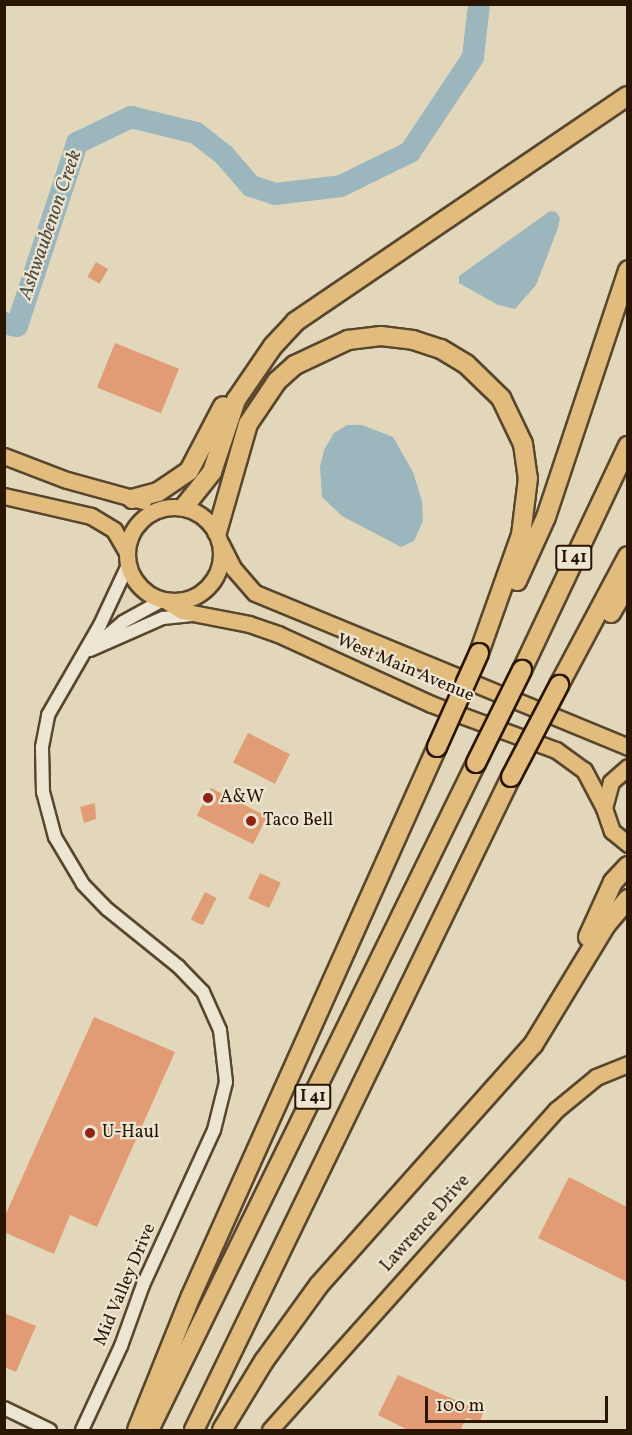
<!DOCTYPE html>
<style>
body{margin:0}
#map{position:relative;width:632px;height:1435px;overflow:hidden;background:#e2d7ba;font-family:Vollkorn,serif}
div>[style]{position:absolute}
.water>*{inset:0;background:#9bb6bc}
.river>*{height:22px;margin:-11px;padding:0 11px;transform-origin:11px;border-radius:11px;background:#9bb6bc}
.building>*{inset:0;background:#e19b75;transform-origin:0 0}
.roads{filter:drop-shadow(2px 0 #58462e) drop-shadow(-2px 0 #58462e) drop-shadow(0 2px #58462e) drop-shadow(0 -2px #58462e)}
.minor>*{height:12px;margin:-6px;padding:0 6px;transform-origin:6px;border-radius:6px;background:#ece5d2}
.major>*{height:15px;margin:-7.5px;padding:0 7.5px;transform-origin:7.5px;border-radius:7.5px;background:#e1bc7d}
.major>.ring{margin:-7.5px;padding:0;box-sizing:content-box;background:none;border:15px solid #e1bc7d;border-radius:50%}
.highway>*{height:18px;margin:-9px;padding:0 9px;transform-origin:9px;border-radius:9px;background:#e1bc7d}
.bridges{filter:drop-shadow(2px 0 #2a1500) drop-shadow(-2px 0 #2a1500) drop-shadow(0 2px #2a1500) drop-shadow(0 -2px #2a1500)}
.highway-bridge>*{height:18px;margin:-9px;padding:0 9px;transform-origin:9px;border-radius:9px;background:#e1bc7d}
.dots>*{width:16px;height:16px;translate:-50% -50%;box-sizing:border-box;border:3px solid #ece5d2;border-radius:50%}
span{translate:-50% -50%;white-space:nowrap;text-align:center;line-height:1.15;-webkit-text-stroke:4.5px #ece5d2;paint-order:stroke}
.shield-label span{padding:2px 4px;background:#ece5d2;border:2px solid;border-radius:4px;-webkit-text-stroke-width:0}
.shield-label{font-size:16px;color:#2a1500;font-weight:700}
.street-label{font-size:18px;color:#2a1500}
.poi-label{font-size:18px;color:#2a1500}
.left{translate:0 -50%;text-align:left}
.water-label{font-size:20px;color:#524d42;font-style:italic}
.frame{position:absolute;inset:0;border:6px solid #2a1500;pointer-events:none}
.scale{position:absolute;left:425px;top:1396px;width:183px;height:27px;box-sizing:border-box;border:3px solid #2a1500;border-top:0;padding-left:8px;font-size:18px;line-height:21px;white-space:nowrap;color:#2a1500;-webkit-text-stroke:4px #ece5d2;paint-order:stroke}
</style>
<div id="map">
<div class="water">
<div style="clip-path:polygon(550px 211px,556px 212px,560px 218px,558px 228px,536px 285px,515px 309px,498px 305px,459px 283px,459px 276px)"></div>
<div style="clip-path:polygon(347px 425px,362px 425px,393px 437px,413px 472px,422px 501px,423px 521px,414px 541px,401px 547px,342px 516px,322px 497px,320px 467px,324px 450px,334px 433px)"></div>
</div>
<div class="river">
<div style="left:4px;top:323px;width:13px;rotate:13deg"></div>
<div style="left:17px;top:326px;width:193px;rotate:-71.8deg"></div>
<div style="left:77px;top:143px;width:60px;rotate:-25.7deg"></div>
<div style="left:131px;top:117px;width:67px;rotate:13.8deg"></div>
<div style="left:196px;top:133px;width:36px;rotate:38deg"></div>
<div style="left:224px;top:155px;width:41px;rotate:48.9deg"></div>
<div style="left:251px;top:186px;width:25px;rotate:18deg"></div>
<div style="left:275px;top:194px;width:66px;rotate:-6.9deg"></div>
<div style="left:341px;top:186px;width:77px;rotate:-26.2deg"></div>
<div style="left:410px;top:152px;width:114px;rotate:-56.4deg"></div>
<div style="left:473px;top:57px;width:53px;rotate:-83.5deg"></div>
</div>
<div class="building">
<div style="left:96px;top:262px;width:14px;height:17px;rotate:30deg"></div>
<div style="left:115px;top:343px;width:69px;height:48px;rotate:22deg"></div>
<div style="left:248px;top:733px;width:47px;height:33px;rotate:27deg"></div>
<div style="left:211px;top:788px;width:63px;height:31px;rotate:27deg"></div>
<div style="clip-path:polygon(95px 803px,96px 819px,84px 823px,80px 807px)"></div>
<div style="left:260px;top:873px;width:23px;height:28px;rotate:25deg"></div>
<div style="left:205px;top:892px;width:13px;height:31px;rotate:27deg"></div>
<div style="clip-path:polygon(94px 1017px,175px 1052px,97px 1227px,70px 1215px,54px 1254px,4px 1232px,4px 1218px)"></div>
<div style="clip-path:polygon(569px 1177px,627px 1207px,627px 1282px,538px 1238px)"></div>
<div style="clip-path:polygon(4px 1313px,36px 1326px,16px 1372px,4px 1367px)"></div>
<div style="clip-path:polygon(398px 1375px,483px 1412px,480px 1422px,466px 1418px,460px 1431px,410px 1431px,378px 1415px)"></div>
</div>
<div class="roads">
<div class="minor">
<div style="left:97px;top:644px;width:34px;rotate:-40deg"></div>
<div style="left:123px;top:622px;width:46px;rotate:-28.8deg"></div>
<div style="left:90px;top:650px;width:80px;rotate:-23.7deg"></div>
<div style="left:163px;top:618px;width:29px;rotate:-6deg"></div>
<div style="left:4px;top:1408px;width:51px;rotate:25.6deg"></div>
<div style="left:82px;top:1430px;width:93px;rotate:-65.1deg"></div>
<div style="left:121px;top:1346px;width:65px;rotate:-70.2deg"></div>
<div style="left:143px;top:1285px;width:170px;rotate:-65.4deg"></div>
<div style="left:214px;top:1130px;width:49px;rotate:-76deg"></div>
<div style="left:226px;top:1082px;width:52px;rotate:-96.6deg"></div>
<div style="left:220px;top:1030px;width:42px;rotate:-114.1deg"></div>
<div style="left:203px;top:992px;width:35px;rotate:-134deg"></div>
<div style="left:179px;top:967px;width:92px;rotate:-141.1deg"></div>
<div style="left:107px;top:909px;width:35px;rotate:-134deg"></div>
<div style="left:83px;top:884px;width:55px;rotate:-120.8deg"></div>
<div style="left:55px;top:837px;width:47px;rotate:-104.9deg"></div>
<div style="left:43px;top:792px;width:45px;rotate:-91.3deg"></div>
<div style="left:42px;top:747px;width:33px;rotate:-79deg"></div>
<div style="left:48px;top:715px;width:104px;rotate:-60deg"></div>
<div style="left:100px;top:625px;width:66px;rotate:-65deg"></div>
</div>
<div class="major">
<div style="left:4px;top:456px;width:67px;rotate:20.9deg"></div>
<div style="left:67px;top:480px;width:79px;rotate:15.4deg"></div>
<div style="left:4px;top:496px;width:89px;rotate:12.9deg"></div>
<div style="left:91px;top:516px;width:27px;rotate:31deg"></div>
<div style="left:114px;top:530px;width:24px;rotate:60deg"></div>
<div class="ring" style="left:127px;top:507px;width:79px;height:79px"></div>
<div style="left:221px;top:544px;width:27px;rotate:63deg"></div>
<div style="left:233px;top:568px;width:33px;rotate:49deg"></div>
<div style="left:255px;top:593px;width:404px;rotate:22.4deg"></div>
<div style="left:166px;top:601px;width:19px;rotate:32deg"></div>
<div style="left:182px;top:611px;width:68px;rotate:11deg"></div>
<div style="left:249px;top:624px;width:31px;rotate:19deg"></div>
<div style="left:278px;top:634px;width:168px;rotate:24.6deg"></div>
<div style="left:431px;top:704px;width:133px;rotate:20.2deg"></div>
<div style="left:556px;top:750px;width:34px;rotate:36deg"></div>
<div style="left:584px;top:770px;width:43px;rotate:62.2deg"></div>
<div style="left:628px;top:767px;width:23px;rotate:139deg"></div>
<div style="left:611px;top:782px;width:27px;rotate:105deg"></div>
<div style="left:604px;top:808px;width:24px;rotate:71deg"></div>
<div style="left:612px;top:831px;width:21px;rotate:39deg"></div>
<div style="left:270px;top:1430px;width:429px;rotate:-48.2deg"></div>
<div style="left:556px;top:1110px;width:52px;rotate:-39.5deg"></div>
<div style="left:596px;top:1077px;width:35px;rotate:-22deg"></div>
</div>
<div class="highway">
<div style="left:132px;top:499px;width:27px;rotate:-15deg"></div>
<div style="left:158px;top:492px;width:37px;rotate:-34deg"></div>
<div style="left:189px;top:471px;width:73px;rotate:-62.4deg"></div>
<div style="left:184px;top:507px;width:45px;rotate:-51.3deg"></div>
<div style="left:212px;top:472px;width:76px;rotate:-71.6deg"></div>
<div style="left:236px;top:400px;width:65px;rotate:-55.6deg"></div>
<div style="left:273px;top:346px;width:33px;rotate:-47deg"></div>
<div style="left:295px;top:322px;width:402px;rotate:-34.2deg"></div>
<div style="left:217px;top:532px;width:112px;rotate:-74deg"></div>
<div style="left:248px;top:424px;width:52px;rotate:-56deg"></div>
<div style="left:277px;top:381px;width:24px;rotate:-42deg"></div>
<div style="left:295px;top:365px;width:59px;rotate:-25.3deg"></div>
<div style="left:348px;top:340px;width:33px;rotate:-7deg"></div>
<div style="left:381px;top:336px;width:32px;rotate:7deg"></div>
<div style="left:413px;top:340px;width:29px;rotate:18deg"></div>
<div style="left:441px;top:349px;width:29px;rotate:31deg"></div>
<div style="left:466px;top:364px;width:49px;rotate:44.2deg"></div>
<div style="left:501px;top:398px;width:51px;rotate:64.4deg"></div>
<div style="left:523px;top:444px;width:34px;rotate:82deg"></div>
<div style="left:528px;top:478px;width:57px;rotate:97deg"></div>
<div style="left:521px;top:535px;width:125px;rotate:109.6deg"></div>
<div style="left:517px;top:581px;width:70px;rotate:-65.6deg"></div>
<div style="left:546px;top:517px;width:260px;rotate:-71.6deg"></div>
<div style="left:611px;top:613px;width:34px;rotate:-60deg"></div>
<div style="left:522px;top:670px;width:248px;rotate:-64.7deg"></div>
<div style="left:559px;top:685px;width:146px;rotate:-61.9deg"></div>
<div style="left:588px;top:937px;width:60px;rotate:-65.6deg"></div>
<div style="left:613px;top:882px;width:22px;rotate:-47deg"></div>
<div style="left:137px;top:1430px;width:144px;rotate:-68.1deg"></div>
<div style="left:191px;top:1296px;width:602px;rotate:-65.86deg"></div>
<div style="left:149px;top:1430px;width:743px;rotate:-63.88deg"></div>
<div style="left:194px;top:1430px;width:726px;rotate:-64.11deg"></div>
<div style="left:222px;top:1430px;width:81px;rotate:-58.7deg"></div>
<div style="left:264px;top:1361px;width:94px;rotate:-54.1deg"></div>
<div style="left:319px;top:1285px;width:322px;rotate:-48.3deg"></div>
<div style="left:533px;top:1045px;width:140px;rotate:-58.7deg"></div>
<div style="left:606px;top:925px;width:34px;rotate:-50deg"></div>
</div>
</div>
<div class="bridges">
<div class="highway-bridge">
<div style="left:437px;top:747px;width:103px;rotate:-65.9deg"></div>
<div style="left:476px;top:763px;width:104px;rotate:-63.7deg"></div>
<div style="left:511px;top:777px;width:104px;rotate:-62.4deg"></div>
</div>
</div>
<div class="dots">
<div style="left:208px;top:798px;background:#8f2418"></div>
<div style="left:251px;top:821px;background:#8f2418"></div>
<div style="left:90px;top:1133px;background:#8f2418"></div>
</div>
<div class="shield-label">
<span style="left:574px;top:558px">I 41</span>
<span style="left:313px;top:1097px">I 41</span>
</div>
<div class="street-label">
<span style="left:405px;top:669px;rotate:23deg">West Main Avenue</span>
<span style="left:426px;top:1224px;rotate:-48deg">Lawrence Drive</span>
<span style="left:126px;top:1285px;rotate:-67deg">Mid Valley Drive</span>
</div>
<div class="poi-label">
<span class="left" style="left:220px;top:798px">A&amp;W</span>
<span class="left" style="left:263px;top:821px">Taco Bell</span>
<span class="left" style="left:102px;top:1133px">U-Haul</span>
</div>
<div class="water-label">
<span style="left:51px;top:225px;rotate:-71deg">Ashwaubenon Creek</span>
</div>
<div class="frame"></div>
<div class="scale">100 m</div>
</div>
